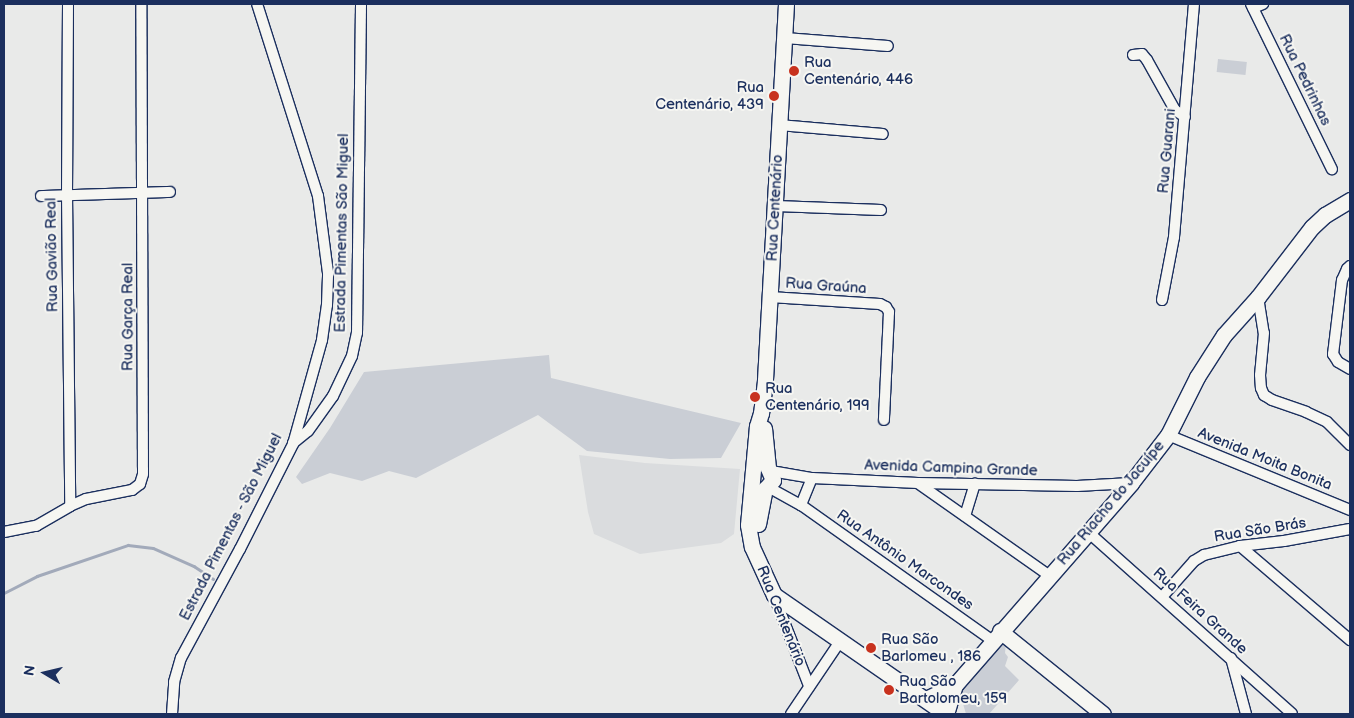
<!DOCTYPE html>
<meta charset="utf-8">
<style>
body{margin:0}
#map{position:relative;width:1354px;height:718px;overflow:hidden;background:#e9eae9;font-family:"Balsamiq Sans",sans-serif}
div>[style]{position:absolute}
.built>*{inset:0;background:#dadcde}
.green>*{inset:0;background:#caced5;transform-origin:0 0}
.stream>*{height:2.5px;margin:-1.25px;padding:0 1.25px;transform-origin:1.25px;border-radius:1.25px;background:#a2aaba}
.roads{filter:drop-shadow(1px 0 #1b2f5e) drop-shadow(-1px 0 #1b2f5e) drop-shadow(0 1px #1b2f5e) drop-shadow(0 -1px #1b2f5e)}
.street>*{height:10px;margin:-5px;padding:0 5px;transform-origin:5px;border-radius:5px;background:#f6f6f2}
.secondary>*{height:15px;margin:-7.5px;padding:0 7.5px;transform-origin:7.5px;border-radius:7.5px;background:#f6f6f2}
.dots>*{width:14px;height:14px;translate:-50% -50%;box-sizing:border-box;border:2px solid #f6f6f2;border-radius:50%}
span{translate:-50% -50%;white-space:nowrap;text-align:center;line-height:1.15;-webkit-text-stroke:4px #f6f6f2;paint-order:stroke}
.poi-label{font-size:15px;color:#1b2f5e}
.left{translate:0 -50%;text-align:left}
.right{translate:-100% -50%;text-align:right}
.street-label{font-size:15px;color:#1b2f5e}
.frame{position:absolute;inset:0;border:5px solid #1b2f5e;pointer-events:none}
.north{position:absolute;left:20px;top:648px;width:50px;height:50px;-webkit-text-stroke:4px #f6f6f2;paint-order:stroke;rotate:279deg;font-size:14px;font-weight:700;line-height:20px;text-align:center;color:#1b2f5e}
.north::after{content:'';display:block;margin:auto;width:18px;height:22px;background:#1b2f5e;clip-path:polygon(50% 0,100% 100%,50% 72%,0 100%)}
</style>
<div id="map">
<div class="built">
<div style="clip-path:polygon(579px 455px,645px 463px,740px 469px,734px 534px,721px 543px,640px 554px,594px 534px,588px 512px)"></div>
</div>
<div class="green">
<div style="left:1218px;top:59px;width:29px;height:13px;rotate:6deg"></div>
<div style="clip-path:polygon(549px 355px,551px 378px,741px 423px,721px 458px,670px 459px,587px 451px,538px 415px,416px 478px,389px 471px,362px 481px,330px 473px,302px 484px,296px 477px,330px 428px,364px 372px)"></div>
<div style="clip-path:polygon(1002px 641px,1006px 643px,1005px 653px,1008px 657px,1005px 666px,1019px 680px,989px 714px,966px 714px,961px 697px,962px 685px)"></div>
</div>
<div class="stream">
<div style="left:4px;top:593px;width:37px;rotate:-27deg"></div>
<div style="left:37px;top:576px;width:96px;rotate:-18.8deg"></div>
<div style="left:128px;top:545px;width:25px;rotate:7deg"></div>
<div style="left:153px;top:548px;width:45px;rotate:23.7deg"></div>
<div style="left:194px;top:566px;width:23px;rotate:34deg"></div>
</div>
<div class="roads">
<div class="street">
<div style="left:68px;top:4px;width:190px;rotate:90.3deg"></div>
<div style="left:67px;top:194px;width:312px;rotate:89.4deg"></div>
<div style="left:1251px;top:4px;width:184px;rotate:63.9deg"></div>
<div style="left:1253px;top:8px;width:11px;rotate:-22deg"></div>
<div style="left:785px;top:38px;width:103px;rotate:4.4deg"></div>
<div style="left:1133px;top:55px;width:9px;rotate:-6deg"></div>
<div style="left:1142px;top:54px;width:8px;rotate:50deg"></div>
<div style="left:1147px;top:60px;width:57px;rotate:60.8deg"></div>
<div style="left:1175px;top:110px;width:12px;rotate:35deg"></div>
<div style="left:779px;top:125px;width:104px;rotate:4.9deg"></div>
<div style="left:41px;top:196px;width:129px;rotate:-1.8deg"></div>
<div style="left:776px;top:206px;width:105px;rotate:2.2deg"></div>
<div style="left:1350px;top:266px;width:4px;rotate:135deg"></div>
<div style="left:1347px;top:269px;width:12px;rotate:114deg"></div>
<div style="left:1342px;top:280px;width:75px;rotate:96.9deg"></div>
<div style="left:1333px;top:354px;width:9px;rotate:58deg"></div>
<div style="left:1338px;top:362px;width:14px;rotate:30deg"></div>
<div style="left:770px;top:297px;width:110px;rotate:3.6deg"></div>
<div style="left:880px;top:304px;width:7px;rotate:27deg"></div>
<div style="left:886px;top:307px;width:6px;rotate:59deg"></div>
<div style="left:889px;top:312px;width:108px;rotate:92.7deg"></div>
<div style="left:1258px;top:297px;width:36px;rotate:81deg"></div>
<div style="left:1264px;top:333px;width:42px;rotate:95.4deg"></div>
<div style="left:1260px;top:375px;width:13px;rotate:86deg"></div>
<div style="left:1261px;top:388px;width:8px;rotate:67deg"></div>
<div style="left:1264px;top:395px;width:9px;rotate:32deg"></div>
<div style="left:1272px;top:400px;width:36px;rotate:19deg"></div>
<div style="left:1306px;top:412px;width:23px;rotate:25deg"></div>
<div style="left:1327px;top:422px;width:33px;rotate:45deg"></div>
<div style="left:1162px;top:300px;width:64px;rotate:-79.2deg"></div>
<div style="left:1174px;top:237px;width:234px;rotate:-85.1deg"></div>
<div style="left:1168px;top:435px;width:197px;rotate:22.4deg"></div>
<div style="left:293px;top:443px;width:19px;rotate:-39deg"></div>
<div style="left:308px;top:431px;width:43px;rotate:-54.5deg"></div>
<div style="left:333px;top:396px;width:44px;rotate:-64.6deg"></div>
<div style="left:352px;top:356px;width:24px;rotate:-78deg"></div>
<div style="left:357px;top:333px;width:329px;rotate:-89.3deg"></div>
<div style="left:771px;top:471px;width:42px;rotate:9.7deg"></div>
<div style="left:812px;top:478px;width:106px;rotate:2.7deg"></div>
<div style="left:918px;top:483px;width:159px;rotate:1.1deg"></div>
<div style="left:1077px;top:486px;width:54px;rotate:-3.2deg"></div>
<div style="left:919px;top:484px;width:160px;rotate:35.1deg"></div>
<div style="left:768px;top:487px;width:38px;rotate:29deg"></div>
<div style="left:801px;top:505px;width:234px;rotate:35.3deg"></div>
<div style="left:801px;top:505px;width:29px;rotate:-68deg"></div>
<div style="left:965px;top:516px;width:34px;rotate:-73deg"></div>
<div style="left:4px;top:532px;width:33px;rotate:-11deg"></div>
<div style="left:36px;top:526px;width:39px;rotate:-30deg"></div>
<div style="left:70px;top:506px;width:17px;rotate:-24deg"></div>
<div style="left:86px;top:499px;width:47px;rotate:-11.1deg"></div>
<div style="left:132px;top:490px;width:10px;rotate:-37deg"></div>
<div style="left:140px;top:484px;width:10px;rotate:-73deg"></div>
<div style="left:143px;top:474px;width:470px;rotate:-90.2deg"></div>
<div style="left:1088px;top:532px;width:273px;rotate:41.7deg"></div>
<div style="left:1240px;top:546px;width:145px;rotate:40.5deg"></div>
<div style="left:774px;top:596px;width:97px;rotate:68.7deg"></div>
<div style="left:1162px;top:597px;width:48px;rotate:-48.4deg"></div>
<div style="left:1194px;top:561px;width:12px;rotate:-31deg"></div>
<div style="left:1204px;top:555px;width:37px;rotate:-14deg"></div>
<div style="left:1240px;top:546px;width:44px;rotate:-6.5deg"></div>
<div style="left:1284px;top:541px;width:67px;rotate:-10.3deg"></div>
<div style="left:1231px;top:658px;width:58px;rotate:75deg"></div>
<div style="left:172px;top:714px;width:32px;rotate:-86deg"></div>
<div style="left:174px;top:682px;width:25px;rotate:-74deg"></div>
<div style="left:181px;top:658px;width:124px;rotate:-61.6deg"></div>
<div style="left:240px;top:549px;width:118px;rotate:-63.2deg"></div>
<div style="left:293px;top:444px;width:108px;rotate:-74.4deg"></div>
<div style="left:322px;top:340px;width:35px;rotate:-82deg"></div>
<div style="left:327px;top:305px;width:32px;rotate:-88deg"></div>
<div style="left:328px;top:273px;width:78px;rotate:-97.4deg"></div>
<div style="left:318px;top:196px;width:201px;rotate:-107.6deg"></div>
<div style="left:791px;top:714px;width:89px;rotate:-56deg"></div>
</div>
<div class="secondary">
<div style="left:786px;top:4px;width:378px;rotate:93.2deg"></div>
<div style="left:765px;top:381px;width:32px;rotate:97deg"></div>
<div style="left:761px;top:413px;width:14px;rotate:107deg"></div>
<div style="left:757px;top:426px;width:99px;rotate:95.2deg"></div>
<div style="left:748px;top:525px;width:22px;rotate:80deg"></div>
<div style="left:752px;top:547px;width:53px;rotate:65.4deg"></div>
<div style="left:774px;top:595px;width:209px;rotate:34.7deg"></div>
<div style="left:946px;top:714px;width:30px;rotate:-73deg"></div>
<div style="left:758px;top:524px;width:36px;rotate:-79deg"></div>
<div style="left:765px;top:489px;width:12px;rotate:-48deg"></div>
<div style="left:773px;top:480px;width:13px;rotate:-113deg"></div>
<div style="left:768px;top:468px;width:40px;rotate:-95.7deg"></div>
<div style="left:1000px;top:631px;width:132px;rotate:38.9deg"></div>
<div style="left:926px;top:699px;width:32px;rotate:-26deg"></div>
<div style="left:955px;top:685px;width:268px;rotate:-48.9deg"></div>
<div style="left:1131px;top:483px;width:61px;rotate:-52.4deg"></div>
<div style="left:1168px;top:435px;width:65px;rotate:-63.4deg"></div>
<div style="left:1197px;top:377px;width:50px;rotate:-57.3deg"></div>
<div style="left:1224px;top:335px;width:51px;rotate:-48.2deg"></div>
<div style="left:1258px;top:297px;width:88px;rotate:-52.4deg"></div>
<div style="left:1312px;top:227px;width:18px;rotate:-43deg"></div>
<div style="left:1325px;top:215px;width:29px;rotate:-31deg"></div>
</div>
</div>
<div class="dots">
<div style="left:794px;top:71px;background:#c8321e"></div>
<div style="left:774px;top:96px;background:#c8321e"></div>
<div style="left:755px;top:397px;background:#c8321e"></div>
<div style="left:871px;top:648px;background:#c8321e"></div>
<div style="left:889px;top:690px;background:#c8321e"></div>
</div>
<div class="poi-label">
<span class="left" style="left:804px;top:71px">Rua<br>Centenário, 446</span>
<span class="right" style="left:764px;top:96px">Rua<br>Centenário, 439</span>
<span class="left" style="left:765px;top:397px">Rua<br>Centenário, 199</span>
<span class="left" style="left:881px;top:648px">Rua São<br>Barlomeu , 186</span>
<span class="left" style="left:899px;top:690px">Rua São<br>Bartolomeu, 159</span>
</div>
<div class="street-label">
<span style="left:1305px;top:80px;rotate:64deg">Rua Pedrinhas</span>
<span style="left:1167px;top:151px;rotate:-85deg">Rua Guarani</span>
<span style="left:775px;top:208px;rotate:-87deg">Rua Centenário</span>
<span style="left:342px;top:233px;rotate:-89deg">Estrada Pimentas São Miguel</span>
<span style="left:52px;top:255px;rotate:-91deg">Rua Gavião Real</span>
<span style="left:826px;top:286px;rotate:4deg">Rua Graúna</span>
<span style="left:128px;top:317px;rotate:-90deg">Rua Garça Real</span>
<span style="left:1265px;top:459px;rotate:22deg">Avenida Moita Bonita</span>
<span style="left:951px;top:468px;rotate:2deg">Avenida Campina Grande</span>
<span style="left:1111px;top:503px;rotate:-50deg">Rua Riacho do Jacuípe</span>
<span style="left:231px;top:527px;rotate:-63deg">Estrada Pimentas - São Miguel</span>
<span style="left:1260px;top:530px;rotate:-9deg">Rua São Brás</span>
<span style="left:905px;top:560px;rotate:35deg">Rua Antônio Marcondes</span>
<span style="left:1200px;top:611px;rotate:42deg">Rua Feira Grande</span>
<span style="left:781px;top:616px;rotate:68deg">Rua Centenário</span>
</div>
<div class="frame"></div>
<div class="north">N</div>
</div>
